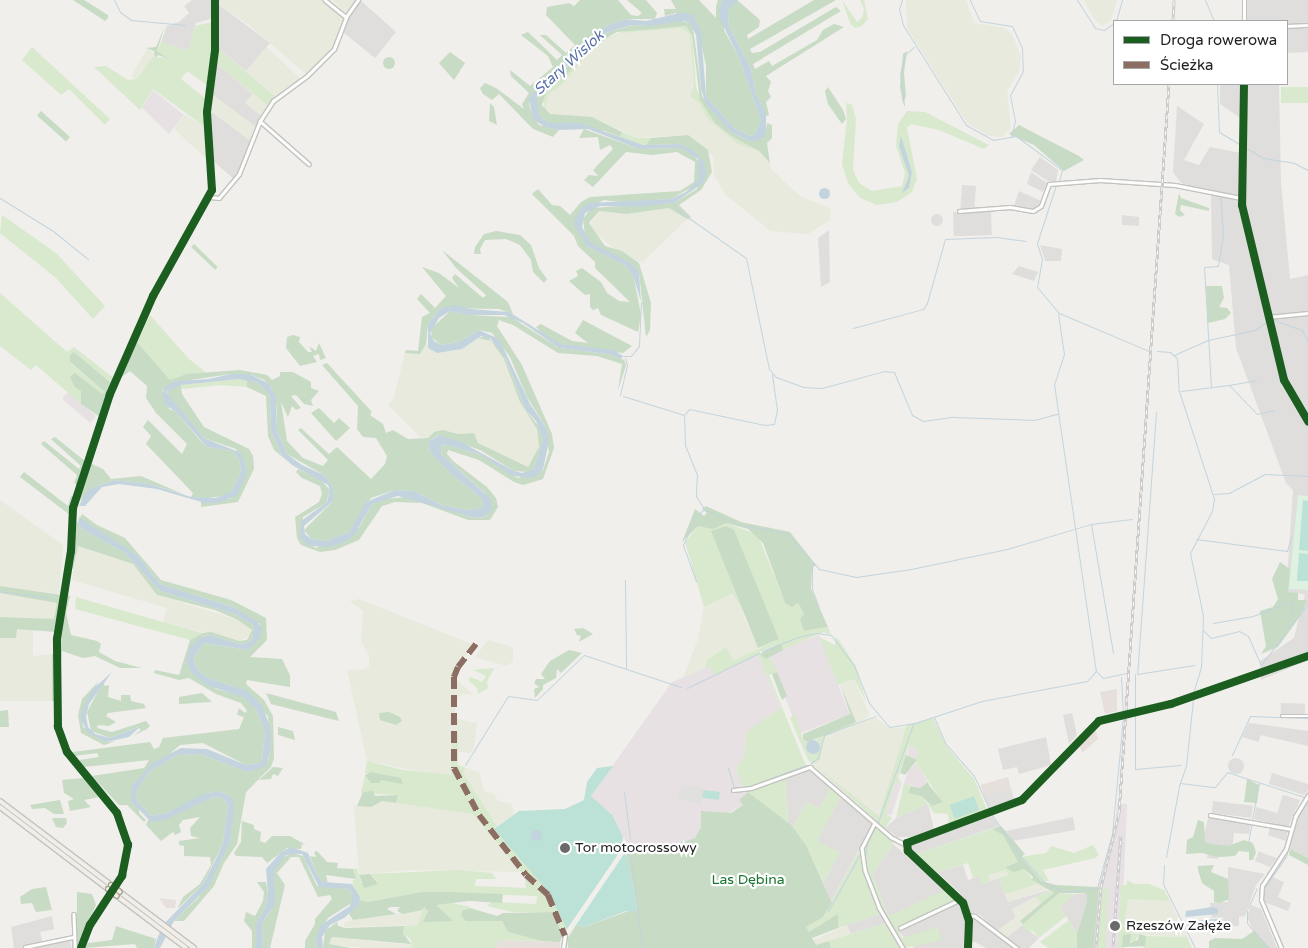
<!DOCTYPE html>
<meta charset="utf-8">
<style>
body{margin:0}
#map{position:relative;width:1308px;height:948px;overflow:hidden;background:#f0efeb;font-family:"Varela Round",sans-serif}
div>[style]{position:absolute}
.residential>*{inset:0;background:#dfdedc;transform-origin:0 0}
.round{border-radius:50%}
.commercial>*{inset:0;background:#e7dfdb}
.industrial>*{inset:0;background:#e8e1e3;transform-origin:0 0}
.farmland>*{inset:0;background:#e7eadd;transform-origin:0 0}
.grass>*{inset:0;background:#d8e9ce;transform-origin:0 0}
.forest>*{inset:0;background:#c8dbc4;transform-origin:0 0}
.park>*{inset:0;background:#ddf2e0}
.pitch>*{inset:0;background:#bce1d7;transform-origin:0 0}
.parking>*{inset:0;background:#e0e0de;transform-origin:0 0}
.water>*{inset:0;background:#c3d4de}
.stream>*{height:1px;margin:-0.5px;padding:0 0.5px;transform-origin:0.5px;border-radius:0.5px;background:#c3d4de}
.roads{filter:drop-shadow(1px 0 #c3c3c1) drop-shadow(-1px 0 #c3c3c1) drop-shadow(0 1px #c3c3c1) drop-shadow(0 -1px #c3c3c1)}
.street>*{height:2.5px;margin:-1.25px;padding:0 1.25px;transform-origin:1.25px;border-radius:1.25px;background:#fdfdfc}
.secondary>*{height:3px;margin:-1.5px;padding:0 1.5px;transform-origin:1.5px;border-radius:1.5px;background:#f3f3ee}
.primary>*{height:4px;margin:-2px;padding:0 2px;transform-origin:2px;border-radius:2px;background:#f1eee8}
.rail>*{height:3px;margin-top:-1.5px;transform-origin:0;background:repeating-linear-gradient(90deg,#fff 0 4px,#ccc 0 8px);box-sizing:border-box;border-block:1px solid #ccc}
.bridges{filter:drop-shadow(1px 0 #a49f8a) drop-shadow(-1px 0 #a49f8a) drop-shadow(0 1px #a49f8a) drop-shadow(0 -1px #a49f8a)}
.primary-bridge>*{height:4px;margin:-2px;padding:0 2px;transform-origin:2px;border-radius:2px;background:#f1eee8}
.quiet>*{height:6px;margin-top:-3px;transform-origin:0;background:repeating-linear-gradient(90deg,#8d6e63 0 12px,transparent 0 18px)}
.cycleway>*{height:8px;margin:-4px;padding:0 4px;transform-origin:4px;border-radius:4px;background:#1b5e20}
.dots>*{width:14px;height:14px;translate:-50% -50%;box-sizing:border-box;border:2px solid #fff;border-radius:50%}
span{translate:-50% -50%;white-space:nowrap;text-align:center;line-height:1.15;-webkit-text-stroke:4.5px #fff;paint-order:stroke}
.poi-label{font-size:14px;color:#222}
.left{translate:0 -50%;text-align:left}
.park-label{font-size:14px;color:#1a7532}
.water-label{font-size:15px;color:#5972a7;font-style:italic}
.legend{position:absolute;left:1113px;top:20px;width:175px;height:65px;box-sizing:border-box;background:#fff;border:1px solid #a7a7a7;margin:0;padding:6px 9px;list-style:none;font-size:15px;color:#222}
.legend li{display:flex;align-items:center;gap:10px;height:25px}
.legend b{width:25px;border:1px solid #a7a7a7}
</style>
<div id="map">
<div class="residential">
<div style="clip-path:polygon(192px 0,212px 0,211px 19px,196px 23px,188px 51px,161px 42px,167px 26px,179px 22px,189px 13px,184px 6px)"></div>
<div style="clip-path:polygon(360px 0,396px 32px,375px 58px,344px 33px,347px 19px)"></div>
<div style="clip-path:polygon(1246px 0,1308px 0,1308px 52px,1287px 53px,1287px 21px,1246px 21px)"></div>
<div style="clip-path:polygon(218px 4px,270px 43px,246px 71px,219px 49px)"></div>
<div style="clip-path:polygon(217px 64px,253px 94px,245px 103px,262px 116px,257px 128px,213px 95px)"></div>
<div style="clip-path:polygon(1220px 84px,1279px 85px,1281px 183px,1290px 279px,1308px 275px,1308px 660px,1261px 680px,1260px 661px,1294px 638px,1305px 594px,1286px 592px,1293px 490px,1286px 483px,1236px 348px,1229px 265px,1212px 259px,1211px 192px,1181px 183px,1173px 172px,1177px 106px,1204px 124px,1184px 160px,1199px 165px,1210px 147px,1246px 154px,1246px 122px,1220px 104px)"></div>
<div style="clip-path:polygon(209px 110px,251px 141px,235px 180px,213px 161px)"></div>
<div style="clip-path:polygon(1040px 157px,1058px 170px,1056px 182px,1048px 181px,1031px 170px)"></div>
<div style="clip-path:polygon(1031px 172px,1047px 183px,1043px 192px,1027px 184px)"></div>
<div style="left:962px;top:185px;width:14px;height:23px;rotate:4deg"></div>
<div style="clip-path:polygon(1019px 191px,1041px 201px,1035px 209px,1014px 206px)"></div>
<div style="left:991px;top:211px;width:24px;height:38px;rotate:88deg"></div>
<div class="round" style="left:931px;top:214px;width:12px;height:12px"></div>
<div style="clip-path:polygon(1122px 215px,1139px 217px,1139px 226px,1122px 225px)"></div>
<div style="clip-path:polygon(829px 230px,830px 282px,821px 287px,818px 238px)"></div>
<div style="clip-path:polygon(1040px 245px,1062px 249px,1061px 261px,1045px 261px)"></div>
<div style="clip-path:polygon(1019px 266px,1038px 272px,1034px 281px,1012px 274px)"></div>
<div style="left:1281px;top:703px;width:24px;height:11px;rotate:2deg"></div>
<div style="clip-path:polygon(1072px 713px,1077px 735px,1069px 744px,1063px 715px)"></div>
<div style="clip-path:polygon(1249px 723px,1308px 731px,1308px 746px,1260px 735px,1259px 742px,1242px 737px)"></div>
<div style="clip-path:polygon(1046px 737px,1051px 765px,1019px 774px,1017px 767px,1003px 770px,998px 749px)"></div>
<div class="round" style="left:1228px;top:758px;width:16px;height:16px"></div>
<div style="clip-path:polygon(806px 770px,811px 770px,831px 787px,819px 808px,806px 802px,793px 828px,788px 823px,786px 778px)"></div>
<div style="clip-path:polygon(1272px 773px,1308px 784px,1308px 790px,1304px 795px,1269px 784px)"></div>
<div style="clip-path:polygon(1283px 795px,1300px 800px,1288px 827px,1254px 819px,1256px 807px,1277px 813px)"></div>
<div style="clip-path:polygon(841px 796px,873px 824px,831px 901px,823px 882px,840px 853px,816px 841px)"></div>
<div style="clip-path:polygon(1308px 800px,1308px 858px,1290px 849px,1295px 824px)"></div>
<div style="left:1213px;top:801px;width:40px;height:12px;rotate:7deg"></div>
<div style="clip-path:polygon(928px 804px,934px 829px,910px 837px,897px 837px,885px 828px,896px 818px)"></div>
<div style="clip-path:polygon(1209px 815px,1251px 822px,1249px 834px,1234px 833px,1232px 849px,1219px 848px,1218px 859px,1207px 858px,1209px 847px,1201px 846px)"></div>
<div style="clip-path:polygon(992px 816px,999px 826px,916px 854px,910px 848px,912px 844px)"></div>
<div style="clip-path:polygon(1073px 817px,1075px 830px,1013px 841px,1006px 831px)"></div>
<div style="clip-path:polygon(1271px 824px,1288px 829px,1286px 841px,1268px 835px)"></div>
<div style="clip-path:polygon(893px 844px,946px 890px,889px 916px,872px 875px)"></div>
<div style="clip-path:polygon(1259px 851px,1265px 854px,1277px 858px,1270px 867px,1255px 861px)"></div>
<div style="clip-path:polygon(963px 865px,968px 880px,979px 876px,982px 884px,999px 878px,1008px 902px,1051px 889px,1012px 909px,1016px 917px,997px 931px,979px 914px,969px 912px,959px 892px,937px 872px)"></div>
<div style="clip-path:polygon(1228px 867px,1265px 874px,1256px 885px,1245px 916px,1239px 917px,1239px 926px,1224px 927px,1223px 917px,1212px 918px,1210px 903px,1228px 902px,1222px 880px,1228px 880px)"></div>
<div style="clip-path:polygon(1272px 877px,1284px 882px,1278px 897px,1291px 903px,1288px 911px,1264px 902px,1264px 890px)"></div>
<div style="clip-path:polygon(1086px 893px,1087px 902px,1077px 933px,1060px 907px,1075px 894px)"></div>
<div style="clip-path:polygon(958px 902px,965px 919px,964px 948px,914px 948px,896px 929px)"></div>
<div style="clip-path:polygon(1251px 905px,1261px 909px,1277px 948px,1270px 948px,1254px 931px,1247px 917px)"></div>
<div style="clip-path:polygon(881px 914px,887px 923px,851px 934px,847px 925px)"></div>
<div style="clip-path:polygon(52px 916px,54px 929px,40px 932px,43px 944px,70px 939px,71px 948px,14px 948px,11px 927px)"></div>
<div style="clip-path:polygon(973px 917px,1014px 948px,986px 948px,971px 940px)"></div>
<div style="clip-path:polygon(1022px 925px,1039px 938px,1029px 948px,1019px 948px,1006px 938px)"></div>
</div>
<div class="commercial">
<div style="clip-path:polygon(1117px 689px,1117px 711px,1105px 714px,1100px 692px)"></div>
<div style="clip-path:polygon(1095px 727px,1098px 739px,1082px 753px,1079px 742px)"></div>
<div style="clip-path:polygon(1008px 777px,1014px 801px,990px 810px,980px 785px)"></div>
<div style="clip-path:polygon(159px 898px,176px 900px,175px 908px,166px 908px)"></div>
<div style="clip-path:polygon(498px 940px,560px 942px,560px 948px,497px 948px)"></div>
</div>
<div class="industrial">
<div style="clip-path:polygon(153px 90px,184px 115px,169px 134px,142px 108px)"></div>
<div style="left:68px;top:392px;width:37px;height:9px;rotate:41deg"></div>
<div style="left:819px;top:635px;width:85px;height:54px;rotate:69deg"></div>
<div style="clip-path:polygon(758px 655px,781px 709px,747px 731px,744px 755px,736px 769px,743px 789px,748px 792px,739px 800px,743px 805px,701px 827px,695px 838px,678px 845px,658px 851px,630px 846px,591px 796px,672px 682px,710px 666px,715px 675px)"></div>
<div style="clip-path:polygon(908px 745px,918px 750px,917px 760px,908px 757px)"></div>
<div style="clip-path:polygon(916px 763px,928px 782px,920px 788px,904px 783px,908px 771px)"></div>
<div style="left:896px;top:782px;width:6px;height:33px;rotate:18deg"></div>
<div style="clip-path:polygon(1117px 803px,1127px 804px,1121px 948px,1094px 948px,1099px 887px,1115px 828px)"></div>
</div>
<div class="farmland">
<div style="clip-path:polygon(218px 0,324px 0,344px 17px,342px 30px,331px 52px,307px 75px,248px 24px,218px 4px)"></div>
<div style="clip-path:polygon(332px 0,356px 0,347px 13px)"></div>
<div style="clip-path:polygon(906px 0,966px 0,974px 23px,1004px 28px,1012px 34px,1021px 56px,1019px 72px,1007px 91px,1011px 128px,1002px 137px,988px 136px,967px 123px,907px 28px)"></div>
<div style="clip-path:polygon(1084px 0,1117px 0,1111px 21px,1103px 26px,1095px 20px)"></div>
<div style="clip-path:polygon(681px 28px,690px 35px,694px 84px,691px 89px,707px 118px,736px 143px,759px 151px,770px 163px,771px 169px,800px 196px,831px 209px,830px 220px,808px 234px,770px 231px,725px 194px,714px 175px,713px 156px,688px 135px,637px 138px,592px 117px,556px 116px,545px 111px,549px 94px,562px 85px,591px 50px,607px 39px,622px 33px)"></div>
<div style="clip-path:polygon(266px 47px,301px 79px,276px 97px,246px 71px)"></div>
<div style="clip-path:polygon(147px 49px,155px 54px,140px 78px,135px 80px,132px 75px)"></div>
<div style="left:253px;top:94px;width:19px;height:12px;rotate:39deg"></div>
<div style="clip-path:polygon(213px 95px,257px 128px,251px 141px,209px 110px)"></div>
<div style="clip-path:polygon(185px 115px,205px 127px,209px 161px,174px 129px)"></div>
<div style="clip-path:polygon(669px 208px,687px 219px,642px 263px,612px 247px,589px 227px,599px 211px,627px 214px)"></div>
<div style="clip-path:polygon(477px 338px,491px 341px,504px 359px,520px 402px,537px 429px,539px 447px,528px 467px,478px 443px,473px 433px,458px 434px,443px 430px,434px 432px,428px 438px,420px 437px,388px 405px,394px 397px,405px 353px,420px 354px,426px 344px,437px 353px,462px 349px)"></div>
<div style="clip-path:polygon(0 500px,63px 545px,59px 594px,0 586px)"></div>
<div style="clip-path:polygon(77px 546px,133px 564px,157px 595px,238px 620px,250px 626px,251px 635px,239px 641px,163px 622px,167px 608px,72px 580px)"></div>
<div style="clip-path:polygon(0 593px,57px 603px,54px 619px,0 617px)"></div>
<div style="clip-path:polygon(733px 593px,759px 650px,733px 662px,726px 647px,707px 660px,705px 668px,683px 678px,698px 639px,704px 607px)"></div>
<div style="clip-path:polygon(359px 599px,474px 645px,459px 666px,456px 679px,474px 695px,465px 694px,456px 698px,454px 718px,477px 724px,474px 747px,471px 753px,458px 752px,458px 733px,453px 772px,447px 777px,367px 761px,347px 670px,366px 669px,369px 666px,369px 656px,361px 641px,363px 611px,350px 601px)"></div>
<div style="clip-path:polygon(17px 629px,33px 629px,33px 656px,52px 654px,53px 701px,0 701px,0 638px,16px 638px)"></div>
<div style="clip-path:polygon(488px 640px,513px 647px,513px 661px,507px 666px,475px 657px)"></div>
<div style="left:854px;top:679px;width:40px;height:15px;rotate:67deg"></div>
<div style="clip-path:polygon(875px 718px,889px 728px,908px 727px,879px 816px,813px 764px,821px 755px,824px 737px)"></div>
<div style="clip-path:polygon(466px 768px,479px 772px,484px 791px,494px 794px,498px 801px,512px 804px,514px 815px,497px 826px,463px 773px)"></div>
<div style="clip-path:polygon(382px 801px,473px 814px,520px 872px,411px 870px,359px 875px,354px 806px,371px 807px)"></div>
<div style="clip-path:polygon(1006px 870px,1008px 875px,990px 881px,988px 875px)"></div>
<div style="clip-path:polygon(1038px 883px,1047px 889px,1008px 902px,1005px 894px)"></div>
<div style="clip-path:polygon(1035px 897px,1041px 904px,1020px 921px,1023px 924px,1006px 938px,997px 931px,1016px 917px,1012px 909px)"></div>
<div style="clip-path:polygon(1128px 899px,1170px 901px,1187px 937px,1131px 934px,1124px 928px)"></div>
<div style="clip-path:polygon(424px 910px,418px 925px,344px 927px,345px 922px,353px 920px)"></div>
<div style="left:847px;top:925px;width:10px;height:38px;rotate:66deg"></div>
<div style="clip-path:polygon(332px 937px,366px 941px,413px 945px,412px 948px,362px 948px,328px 944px)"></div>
</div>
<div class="grass">
<div style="clip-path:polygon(842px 0,857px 22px,862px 18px,864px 9px,860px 0,864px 0,868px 19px,862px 26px,855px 28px,850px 23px)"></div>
<div style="clip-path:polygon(212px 22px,212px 52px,207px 85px,187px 71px,181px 79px,205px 98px,205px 127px,153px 89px,140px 110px,94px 67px,106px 66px,128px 80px,137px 79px,153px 57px,168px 58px,157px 51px,161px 42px,188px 51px,195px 26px)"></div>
<div style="clip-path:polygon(686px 26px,692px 35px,696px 88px,708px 111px,715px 123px,731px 136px,759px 151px,736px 143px,707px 118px,699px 103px,690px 96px,694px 84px,690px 35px,681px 28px,622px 33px,607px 39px,591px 50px,562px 85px,549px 94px,545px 111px,543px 99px,546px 92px,600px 41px,630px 29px)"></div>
<div style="clip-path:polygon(32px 47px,110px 119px,105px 125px,69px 89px,61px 95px,22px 60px)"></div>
<div style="clip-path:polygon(219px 49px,276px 97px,268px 106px,217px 64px)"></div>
<div style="left:1308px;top:87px;width:16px;height:27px;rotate:90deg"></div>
<div style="clip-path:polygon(846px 103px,852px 105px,856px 119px,853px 170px,859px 183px,872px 191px,902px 186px,905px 173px,896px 146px,898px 124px,907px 111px,925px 112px,989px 145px,984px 149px,939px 130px,911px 124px,907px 128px,917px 179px,912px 192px,897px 202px,877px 205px,860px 198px,848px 183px,842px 164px,847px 119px)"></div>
<div style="clip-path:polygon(622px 132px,637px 138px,651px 138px,646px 145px,635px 144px,620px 137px)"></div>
<div style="clip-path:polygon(2px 215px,56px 253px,105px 306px,93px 319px,56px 278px,0 233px)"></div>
<div style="clip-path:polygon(0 293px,67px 352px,74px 347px,115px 379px,112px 384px,74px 352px,70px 363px,105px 392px,102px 394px,75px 382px,81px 391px,81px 404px,36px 365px,31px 370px,0 346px)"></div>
<div style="clip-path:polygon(150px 315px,189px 359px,208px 374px,186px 374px,170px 380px,137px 342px)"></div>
<div style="clip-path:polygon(239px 379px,247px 380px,247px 387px,222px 385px,182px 389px,181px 385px)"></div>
<div style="clip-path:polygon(726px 523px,758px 535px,785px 603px,798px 603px,804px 614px,800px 619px,804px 631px,828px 627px,831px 635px,823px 632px,783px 650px,782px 645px,778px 644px,759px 652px,765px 659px,770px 657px,777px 672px,769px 675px,806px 766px,743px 789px,736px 769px,744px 755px,747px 731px,781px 708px,758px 655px,714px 675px,710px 666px,705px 668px,707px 660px,726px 647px,734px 661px,779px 639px,746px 561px,726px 526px,712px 532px,745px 617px,733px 593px,704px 607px,685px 542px,698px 526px,711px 528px)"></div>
<div style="clip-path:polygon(76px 597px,163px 622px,203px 633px,190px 640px,75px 609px)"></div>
<div style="clip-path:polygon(819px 637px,835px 645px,835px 637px,839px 640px,855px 665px,866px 701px,854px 679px,838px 685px)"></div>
<div style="clip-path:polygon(494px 668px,487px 682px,488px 688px,478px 694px,477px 688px,468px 680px,471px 677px,482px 682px,486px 676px,473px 670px)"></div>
<div style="clip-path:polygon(795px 714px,803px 739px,808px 742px,808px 753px,816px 753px,819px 742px,816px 740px,823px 734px,873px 716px,824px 737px,820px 760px,813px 764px,879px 816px,907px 725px,933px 718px,947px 747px,974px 779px,988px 812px,949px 825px,948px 814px,934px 813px,928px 804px,896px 818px,904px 783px,911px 786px,908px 793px,921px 796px,928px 804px,942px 801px,916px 763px,918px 750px,908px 745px,905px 765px,902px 765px,898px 778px,902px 784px,896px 782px,886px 813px,892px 818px,885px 828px,808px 760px,790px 718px)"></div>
<div style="clip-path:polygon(452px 733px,458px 733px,458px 765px,466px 768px,463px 773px,497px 826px,494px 829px,547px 889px,567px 929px,562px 937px,557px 919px,551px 912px,512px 912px,487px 906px,491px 902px,536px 904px,537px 896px,421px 892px,368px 902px,360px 900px,352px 881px,356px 879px,353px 869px,357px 868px,361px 883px,376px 880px,370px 874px,458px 870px,492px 873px,496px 879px,476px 879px,475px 886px,526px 888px,525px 877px,473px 814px,396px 803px,398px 795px,361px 793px,365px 775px,403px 783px,400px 778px,365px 773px,367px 761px,403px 770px,451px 775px)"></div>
<div style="clip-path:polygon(786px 778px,788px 823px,747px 791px)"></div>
<div style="clip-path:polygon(831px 787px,841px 796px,817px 841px,840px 853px,823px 882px,806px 845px,793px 828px,806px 802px,819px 808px)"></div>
<div style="clip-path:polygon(874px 827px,893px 840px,893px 844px,872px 875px,889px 916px,947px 889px,958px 899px,897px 929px,902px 938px,938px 927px,941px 940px,904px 948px,884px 915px,864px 859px,864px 845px)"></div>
<div style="clip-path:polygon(992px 829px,1003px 835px,1018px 862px,1006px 866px,1024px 869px,1037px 884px,1005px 894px,999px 878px,1008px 875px,1006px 870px,988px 875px,990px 881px,982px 885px,979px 877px,973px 878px,968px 863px,937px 872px,916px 854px)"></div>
<div style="clip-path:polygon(1093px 845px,1099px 855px,1095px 858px,1043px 870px,1049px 881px,1041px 881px,1020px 857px,1046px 853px,1051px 846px,1074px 853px)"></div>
<div style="clip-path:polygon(860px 849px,865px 875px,881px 914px,838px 928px,838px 915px,809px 932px,806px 927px,822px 918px)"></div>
<div style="clip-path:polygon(1127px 880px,1134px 884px,1149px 884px,1164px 890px,1170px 901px,1128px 899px,1124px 927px,1130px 928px,1131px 934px,1139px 934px,1134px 943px,1130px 940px,1124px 948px,1118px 948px,1121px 885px,1127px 885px)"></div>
<div style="clip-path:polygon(1108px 887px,1106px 948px,1097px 948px,1102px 889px)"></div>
<div style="clip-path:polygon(1048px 891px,1054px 893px,1041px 904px,1035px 897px)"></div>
<div style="clip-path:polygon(1059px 893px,1075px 894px,1060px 907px,1066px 916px,1039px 938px,1032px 930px,1029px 933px,1022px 925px)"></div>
<div style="clip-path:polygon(452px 903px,471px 907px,463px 910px,467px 921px,502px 921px,508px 932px,541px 941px,498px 940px,497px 948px,412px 948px,411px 940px,403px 933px,404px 926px,418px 925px,424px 906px,428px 911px,424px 921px,442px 912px,435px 905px)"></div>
<div style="clip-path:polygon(1069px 920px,1077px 933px,1077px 948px,1048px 948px,1040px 942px)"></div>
<div style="clip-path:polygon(887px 923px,902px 948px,831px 948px,829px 941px)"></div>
<div style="clip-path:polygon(1146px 936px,1187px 937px,1192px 948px,1143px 948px)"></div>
</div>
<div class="forest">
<div style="clip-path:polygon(73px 0,84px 0,108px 15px,108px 18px,105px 21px)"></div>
<div style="clip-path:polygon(580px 0,618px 0,631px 15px,638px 16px,642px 13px,627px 0,646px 0,657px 13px,655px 19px,626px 19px,608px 25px,577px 48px,560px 70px,539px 83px,529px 104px,531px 111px,539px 125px,559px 130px,553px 137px,533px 129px,499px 94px,492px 100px,483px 94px,480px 88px,485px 83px,496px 88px,524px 109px,522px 104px,529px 93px,511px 76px,510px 70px,530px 86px,553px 67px,548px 56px,521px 35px,528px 32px,557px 60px,562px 55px,540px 35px,546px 35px,566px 53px,575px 45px,546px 15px,547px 7px,569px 3px,574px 6px)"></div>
<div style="clip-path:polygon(671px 0,699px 0,716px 18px,716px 6px,718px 0,723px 0,724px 30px,738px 56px,761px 120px,755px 134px,750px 136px,734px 128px,706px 96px,706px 66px,697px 22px,676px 13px,665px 16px,664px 9px,676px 9px)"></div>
<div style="clip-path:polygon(737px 0,760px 20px,759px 27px,747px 35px,748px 39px,814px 0,836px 0,750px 49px,752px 53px,760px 52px,836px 7px,841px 11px,753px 64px,755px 69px,769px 61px,772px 66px,817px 40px,823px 30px,834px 24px,844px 27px,766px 76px,771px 82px,768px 91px,771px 97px,766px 102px,769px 115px,766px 116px,756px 94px,751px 69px,729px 26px,728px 11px)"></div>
<div style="clip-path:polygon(677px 20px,690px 23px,693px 28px,702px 96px,731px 132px,749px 141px,766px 130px,767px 123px,772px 125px,772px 138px,767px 143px,770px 163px,759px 151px,731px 136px,715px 123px,700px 100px,692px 35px,686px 26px,617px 32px,588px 49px,565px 77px,546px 92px,542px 105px,550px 114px,592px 117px,622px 132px,620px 137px,605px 131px,549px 123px,539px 115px,536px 101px,540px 90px,606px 33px,633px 25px,650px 26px)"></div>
<div style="clip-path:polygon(165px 26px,157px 51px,169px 59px,158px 55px,155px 58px,154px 51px,146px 48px,156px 47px)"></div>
<div style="clip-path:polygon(907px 51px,904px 73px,906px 96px,903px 104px,900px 87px,902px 64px,903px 54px)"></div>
<div style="clip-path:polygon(450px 52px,465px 63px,454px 80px,439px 63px)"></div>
<div class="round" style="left:383px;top:57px;width:12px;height:12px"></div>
<div style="clip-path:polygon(828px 87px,843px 110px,846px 119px,842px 124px,828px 104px,825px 91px)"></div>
<div style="clip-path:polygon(490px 103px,494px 107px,497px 125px,489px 121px)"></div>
<div style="left:41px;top:111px;width:39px;height:6px;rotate:42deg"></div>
<div style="clip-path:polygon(1019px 125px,1079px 156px,1084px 160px,1064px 171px,1034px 145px,1009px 134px)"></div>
<div style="clip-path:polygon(584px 129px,639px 149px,681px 148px,693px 154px,701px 165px,699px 179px,694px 186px,671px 199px,619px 202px,604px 200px,578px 213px,587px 246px,626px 266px,634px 278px,641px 315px,638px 332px,601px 315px,598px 308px,593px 310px,590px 307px,590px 294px,585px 295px,569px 281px,578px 276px,576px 271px,582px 268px,601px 282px,607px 293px,619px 301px,630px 302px,595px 268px,595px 262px,578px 246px,574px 236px,532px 194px,538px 189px,552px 205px,560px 206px,570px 215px,581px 202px,590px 197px,680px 191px,694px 182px,695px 162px,677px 152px,652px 155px,626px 152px,593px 187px,584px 180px,589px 175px,598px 176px,593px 170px,613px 149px,610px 145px,600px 150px,598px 137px,579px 138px)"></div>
<div style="clip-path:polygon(688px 135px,708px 150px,712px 172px,701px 190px,679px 205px,691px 217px,687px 219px,669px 208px,627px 214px,599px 211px,589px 223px,605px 246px,622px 251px,639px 263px,651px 303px,650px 330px,646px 337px,639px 272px,594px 247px,585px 236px,583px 219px,591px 208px,674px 203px,697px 189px,704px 162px,680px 144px,646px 145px,651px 138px)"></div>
<div style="clip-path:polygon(1179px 193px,1181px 198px,1209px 208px,1209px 211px,1181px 205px,1180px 210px,1185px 215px,1179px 217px,1175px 214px)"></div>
<div style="clip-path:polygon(496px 231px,520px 235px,531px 245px,539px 268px,547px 279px,544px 283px,533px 272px,531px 260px,520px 245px,506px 239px,485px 240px,480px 249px,481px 254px,474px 254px,475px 247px,484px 234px)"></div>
<div style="left:194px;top:244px;width:33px;height:4px;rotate:44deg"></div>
<div style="clip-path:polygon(442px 250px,508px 302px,513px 314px,499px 309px,441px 308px,428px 324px,426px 344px,420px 354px,405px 353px,406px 350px,418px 351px,422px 317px,430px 313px,417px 299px,421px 294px,435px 308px,446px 296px,422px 267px,439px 273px,459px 288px,452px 278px,455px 274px,483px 298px,486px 295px,456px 268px)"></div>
<div style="clip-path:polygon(1206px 286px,1222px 286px,1224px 298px,1219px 307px,1227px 308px,1231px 313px,1225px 319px,1208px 323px)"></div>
<div style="clip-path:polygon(450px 311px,467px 315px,511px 317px,559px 348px,608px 354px,624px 360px,626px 365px,618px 390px,622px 364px,597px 356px,558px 353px,513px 325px,499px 320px,497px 326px,522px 365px,552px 434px,554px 448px,543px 479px,523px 485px,514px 482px,479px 460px,448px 450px,447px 454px,453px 461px,487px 487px,496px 498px,498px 507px,490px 520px,468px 520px,422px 503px,395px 502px,382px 506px,359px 540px,335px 550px,320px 552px,301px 545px,297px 538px,295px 517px,319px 502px,322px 494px,320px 486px,302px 478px,296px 472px,298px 469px,321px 480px,330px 490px,326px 503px,303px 517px,303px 541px,316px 548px,359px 528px,372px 504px,384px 499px,407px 497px,475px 518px,485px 517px,489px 512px,485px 493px,441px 454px,442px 444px,479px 454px,518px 478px,543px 470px,549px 452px,545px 426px,527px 397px,510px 357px,492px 333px,479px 330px,459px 342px,441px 345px,431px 337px,432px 328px)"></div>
<div style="clip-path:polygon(583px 320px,632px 346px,623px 353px,561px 344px,547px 338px,536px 327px,541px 324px,572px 341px,588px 343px,575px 333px)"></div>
<div style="clip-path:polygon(293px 335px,300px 337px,299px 342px,308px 352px,312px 352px,309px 346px,316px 351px,319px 343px,326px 358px,320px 360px,319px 354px,313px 356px,317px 362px,300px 366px,286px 348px,287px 337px)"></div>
<div style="clip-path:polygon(486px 336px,502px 350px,526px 410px,539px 427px,543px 439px,534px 469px,529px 472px,514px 471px,480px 450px,438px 435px,428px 442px,430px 452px,451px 474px,480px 497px,484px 504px,481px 508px,467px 510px,442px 505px,414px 491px,395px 490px,371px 498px,349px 532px,325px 541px,311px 539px,304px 530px,333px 501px,333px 487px,324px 475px,287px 454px,277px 431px,277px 409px,272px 388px,264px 380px,250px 374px,231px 374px,190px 380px,163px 390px,169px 409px,175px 411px,199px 439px,207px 447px,232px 451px,239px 459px,241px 471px,232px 491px,224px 496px,207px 498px,191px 497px,193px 493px,146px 444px,151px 436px,143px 427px,148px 420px,182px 454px,187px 444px,156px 413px,146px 398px,147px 386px,130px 371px,120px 378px,137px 342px,170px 380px,186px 374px,240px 370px,267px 375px,272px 380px,280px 376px,280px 372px,293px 372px,311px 382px,311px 388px,319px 391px,311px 400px,313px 406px,304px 404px,296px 395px,291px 396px,301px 408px,296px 410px,292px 406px,288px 417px,281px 402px,287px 441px,303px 458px,323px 466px,328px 460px,298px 430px,301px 428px,329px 454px,337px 447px,371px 479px,385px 464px,387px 456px,376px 438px,363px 437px,357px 429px,358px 406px,322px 365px,327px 363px,372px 412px,370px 415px,383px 424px,386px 433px,393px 430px,408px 439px,428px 438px,434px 432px,443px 430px,458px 434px,474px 433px,478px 443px,528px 467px,539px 447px,537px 429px,520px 402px,504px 359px,491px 341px,477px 338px)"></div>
<div style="clip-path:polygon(74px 352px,112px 384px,100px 417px,81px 404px,81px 391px,75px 387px,70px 377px,75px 373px,102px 394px,105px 392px,70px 362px,70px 355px)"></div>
<div style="clip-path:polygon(247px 380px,258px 383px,270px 396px,271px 431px,281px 454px,292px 465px,274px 450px,268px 436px,266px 396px,247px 387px)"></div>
<div style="clip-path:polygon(181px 385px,182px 394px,204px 427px,249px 449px,253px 456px,254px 469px,238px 502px,201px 507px,201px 502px,230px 499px,247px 472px,236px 449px,204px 438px,166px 395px,169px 388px)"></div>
<div style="clip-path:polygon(319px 408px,334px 423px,339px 418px,350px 428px,336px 441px,311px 413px)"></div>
<div style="clip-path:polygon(55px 437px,85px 461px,78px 486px,74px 483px,77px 475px,41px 444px,44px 441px,79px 469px,81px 466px,51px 439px)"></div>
<div style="clip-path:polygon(90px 463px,103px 469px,111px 479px,141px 476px,183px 494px,150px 484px,115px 480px,94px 487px,79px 502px,77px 511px)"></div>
<div style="clip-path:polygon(24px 472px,68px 506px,71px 496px,74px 497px,70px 515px,20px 477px)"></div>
<div style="clip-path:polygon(706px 506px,741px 522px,790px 532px,816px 565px,812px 568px,811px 589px,828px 627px,804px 631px,800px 619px,804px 614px,802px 610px,798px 603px,792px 607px,785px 603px,763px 543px,748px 529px,726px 523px,713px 529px,698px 526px,682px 542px,695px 509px,704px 516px,707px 513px,702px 509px)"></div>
<div style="clip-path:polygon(82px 514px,97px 525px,125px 538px,161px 580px,231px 600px,266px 618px,267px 640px,250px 657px,282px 659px,290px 675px,290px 687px,247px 680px,246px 684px,264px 700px,273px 716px,274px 758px,271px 767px,246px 792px,237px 844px,224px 863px,214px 886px,184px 921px,174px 921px,199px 897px,230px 842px,232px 797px,218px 791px,210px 793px,167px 813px,151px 816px,136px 799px,136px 792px,149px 772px,177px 755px,200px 754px,247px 772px,268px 760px,271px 749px,268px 716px,233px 686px,208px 678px,198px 670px,193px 658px,204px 643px,248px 650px,260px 624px,233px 607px,160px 584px,138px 556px,93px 528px,80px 518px)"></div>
<div style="clip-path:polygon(77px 521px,82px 529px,125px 553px,160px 591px,235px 614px,254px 626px,252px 640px,247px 643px,239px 644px,211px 635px,201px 637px,186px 661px,216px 689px,243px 696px,256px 709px,265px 732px,262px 760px,257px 764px,246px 765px,203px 743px,180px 745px,132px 786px,140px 814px,146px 820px,144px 822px,127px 805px,119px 805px,92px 776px,144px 768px,149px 760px,84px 767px,79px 760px,99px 757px,97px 753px,75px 756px,73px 752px,150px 742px,154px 749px,159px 747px,163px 738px,239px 729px,244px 717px,237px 715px,239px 708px,245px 713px,247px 711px,241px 703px,216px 694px,189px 678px,179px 680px,154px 673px,155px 670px,179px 675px,190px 640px,203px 633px,211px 632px,239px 641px,247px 640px,252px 630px,238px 620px,215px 610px,157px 595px,133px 564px,78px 546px,73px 569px,70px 567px)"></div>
<div style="clip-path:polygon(726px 526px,734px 530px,779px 639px,758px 648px,711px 531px)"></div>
<div style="clip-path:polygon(1280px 562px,1290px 569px,1288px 592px,1298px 593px,1298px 600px,1307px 600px,1301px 615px,1278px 647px,1261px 654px,1266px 646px,1260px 611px,1273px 607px,1278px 599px,1272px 579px)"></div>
<div style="clip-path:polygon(0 586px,62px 595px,56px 632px,17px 629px,16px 638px,0 638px,0 617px,54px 619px,57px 603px,0 593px)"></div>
<div style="clip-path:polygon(67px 595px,70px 596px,66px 613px,71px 635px,97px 641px,101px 644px,99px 652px,115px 661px,142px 668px,120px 668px,95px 656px,83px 658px,62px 651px,61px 659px,59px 658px)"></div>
<div style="clip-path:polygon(583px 628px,593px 634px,579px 642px,581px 636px,577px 635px,574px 629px)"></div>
<div style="clip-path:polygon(778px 644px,782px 645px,783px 650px,770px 657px,765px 659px,760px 654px)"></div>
<div style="clip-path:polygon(569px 650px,582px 653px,561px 673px,557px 669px,556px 678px,543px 685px,543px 689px,535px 698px,534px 689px,539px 687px,534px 683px,536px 679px,545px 679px,541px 674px,550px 661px)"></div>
<div style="left:52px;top:654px;width:3px;height:47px"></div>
<div style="clip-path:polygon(777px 672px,787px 696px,782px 700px,772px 674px)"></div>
<div style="clip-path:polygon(99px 681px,81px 713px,83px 727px,106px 742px,116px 741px,104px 745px,81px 733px,78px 715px,82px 699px)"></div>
<div style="clip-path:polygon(103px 682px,105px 686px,109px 685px,108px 697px,121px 701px,121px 695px,130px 695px,131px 701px,144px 704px,146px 708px,108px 713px,106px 716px,116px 722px,109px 726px,98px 725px,97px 728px,112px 732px,146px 721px,150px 726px,147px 729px,133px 736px,141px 730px,138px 727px,110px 738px,91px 731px,87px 712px)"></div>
<div style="clip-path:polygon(840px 684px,856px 722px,808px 742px,803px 739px,803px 734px,850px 714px)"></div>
<div style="clip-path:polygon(202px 693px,212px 702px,179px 704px,179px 697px)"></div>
<div style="clip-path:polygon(266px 693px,336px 712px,339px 721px,271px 704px)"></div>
<div style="clip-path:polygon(8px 710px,9px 727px,0 727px,0 711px)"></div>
<div style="clip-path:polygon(389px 712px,400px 717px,402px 721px,396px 725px,380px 720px,379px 713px)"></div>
<div style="clip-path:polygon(278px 727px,293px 731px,295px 740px,278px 735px)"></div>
<div style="clip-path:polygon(906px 755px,917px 760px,905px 775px,900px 773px)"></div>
<div style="clip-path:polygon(273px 767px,283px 768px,278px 776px,273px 774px,271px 779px,259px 780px)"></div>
<div style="clip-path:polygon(371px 772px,401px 778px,403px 784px,381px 780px,379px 783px,371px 783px,365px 775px)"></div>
<div style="clip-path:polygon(84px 778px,99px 797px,84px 800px,91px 807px,70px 811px,68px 801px,74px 799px,64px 793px,62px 780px)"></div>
<div style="clip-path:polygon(1247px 779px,1259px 785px,1257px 803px,1244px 802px)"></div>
<div style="clip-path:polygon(928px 782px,929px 785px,943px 802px,932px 806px,921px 796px,908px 793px,911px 786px,920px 788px)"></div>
<div style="clip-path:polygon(373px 791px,375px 796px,398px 795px,396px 803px,382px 801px,371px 807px,357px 806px,363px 792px)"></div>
<div style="clip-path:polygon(748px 792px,791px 825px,806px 845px,832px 903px,822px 918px,806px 927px,809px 932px,838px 914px,838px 928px,812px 938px,816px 945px,829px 941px,831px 948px,568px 948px,567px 939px,576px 925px,584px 927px,637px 908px,626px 851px,631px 845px,658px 851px,695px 838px,701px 827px,701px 811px,731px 813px,743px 805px,739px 800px)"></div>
<div style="clip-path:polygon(214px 797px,223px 798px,228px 805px,223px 843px,203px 884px,177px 909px,183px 897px,200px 884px,211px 865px,210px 857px,184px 856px,184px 846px,179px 845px,179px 841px,200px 838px,191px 836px,190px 828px,200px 817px,183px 820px,179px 825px,181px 832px,175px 835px,173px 832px,161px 841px,146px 825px,148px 820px,170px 817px)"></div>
<div style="clip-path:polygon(60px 800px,64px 814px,54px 814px,45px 808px,32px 809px,30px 805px)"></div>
<div style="clip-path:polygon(52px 818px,66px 818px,67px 823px,63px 828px,56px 827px)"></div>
<div style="clip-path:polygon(1198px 820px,1204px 822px,1205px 843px,1228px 846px,1244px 840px,1253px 843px,1256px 852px,1253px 860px,1249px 860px,1249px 852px,1239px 851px,1235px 856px,1218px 857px,1202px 853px,1186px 854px,1187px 840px,1193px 837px)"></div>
<div style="clip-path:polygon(242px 821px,254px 825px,254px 829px,261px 832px,260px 841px,265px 843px,272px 836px,290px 836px,306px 845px,302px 844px,301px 849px,287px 848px,267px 863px,262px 857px,236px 856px,234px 853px,241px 842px)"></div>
<div style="clip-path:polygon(1001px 826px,1025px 854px,1021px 857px,1041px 881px,1056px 885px,1099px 887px,1094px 948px,1077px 948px,1077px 933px,1087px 902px,1086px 893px,1059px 893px,1023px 924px,1020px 921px,1054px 893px,1032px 880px,1033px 877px,1024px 869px,1013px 872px,1005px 867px,1018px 862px,1003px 835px,992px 829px)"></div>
<div style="clip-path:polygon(1290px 849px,1308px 858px,1308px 865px,1289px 855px)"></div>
<div style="clip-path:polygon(317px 851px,327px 862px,338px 863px,337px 868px,353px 869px,356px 879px,326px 875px,328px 884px,323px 882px,316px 873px,310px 856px,316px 857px,314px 852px)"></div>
<div style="clip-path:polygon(291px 853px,303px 856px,317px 886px,348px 889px,353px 894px,353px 902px,328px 918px,316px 938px,317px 948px,305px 948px,305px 941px,315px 924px,315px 919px,332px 899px,330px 895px,318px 897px,299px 857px,291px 857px,277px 873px,285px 885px,270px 948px,263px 948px,262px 923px,272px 909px,274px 871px,280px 860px)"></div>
<div style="clip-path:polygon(1214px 865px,1211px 872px,1228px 879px,1229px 899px,1220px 903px,1214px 902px,1214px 891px,1202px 883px,1198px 870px,1198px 866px)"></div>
<div style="clip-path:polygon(370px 874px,378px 884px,364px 888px,359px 875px)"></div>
<div style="clip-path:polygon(257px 882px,266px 882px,268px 894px,266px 906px,256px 923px,256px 948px,252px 948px,252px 931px,244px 921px,246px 912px,255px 916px,263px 901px,264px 892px)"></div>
<div style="clip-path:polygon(46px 887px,52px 910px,36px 912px,32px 903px,21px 904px,20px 897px,32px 889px)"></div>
<div style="clip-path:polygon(77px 892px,92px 894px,96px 905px,77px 946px)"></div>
<div style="clip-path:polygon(421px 892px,448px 892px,503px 894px,502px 903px,469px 901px,436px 905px,453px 921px,423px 922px,428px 911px,424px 907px,422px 910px,403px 914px,397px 911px,400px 907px,390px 907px,387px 909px,396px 914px,353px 920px,349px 914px,360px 900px,368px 902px)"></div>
<div style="clip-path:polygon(470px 908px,497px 916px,503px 913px,551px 912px,557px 919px,562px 937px,560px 942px,541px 941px,508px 932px,502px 921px,466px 921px,461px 915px,463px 910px)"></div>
<div style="clip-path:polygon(337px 922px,338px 926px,345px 928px,404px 926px,403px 933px,411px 944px,332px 937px,329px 944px,351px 948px,323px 948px,325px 931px)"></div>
<div style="clip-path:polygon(116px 926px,156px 939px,154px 948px,137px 948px,135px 944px,85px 948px,88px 943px,112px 940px)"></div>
<div style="clip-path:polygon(1254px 931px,1270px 948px,1209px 948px,1209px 941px,1215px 938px,1242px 939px)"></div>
<div style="clip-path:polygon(1131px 934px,1130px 943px,1138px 940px,1139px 934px,1146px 936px,1145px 946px,1122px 947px,1123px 935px)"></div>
</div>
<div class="park">
<div style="clip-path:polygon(1298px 495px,1308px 496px,1308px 590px,1289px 589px)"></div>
</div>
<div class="pitch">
<div style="clip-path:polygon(1303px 500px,1308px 501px,1308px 551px,1299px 550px)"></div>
<div style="clip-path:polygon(1299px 553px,1308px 554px,1308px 581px,1297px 581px)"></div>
<div style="clip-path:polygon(613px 766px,591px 796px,612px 815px,623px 837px,621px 850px,567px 929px,547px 890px,494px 829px,519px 811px,565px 809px,584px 800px,587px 782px,597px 768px)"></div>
<div style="left:703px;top:790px;width:17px;height:8px;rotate:7deg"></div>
<div style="left:974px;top:796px;width:15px;height:26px;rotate:70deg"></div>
<div style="clip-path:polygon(626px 851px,637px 908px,633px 913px,626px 911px,584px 927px,576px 925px)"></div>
</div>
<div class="parking">
<div style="clip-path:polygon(685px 785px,703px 788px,701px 804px,676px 799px,681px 787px)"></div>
<div style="left:1011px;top:789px;width:11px;height:26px;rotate:75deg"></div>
</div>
<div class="water">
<div style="clip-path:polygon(723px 0,738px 0,728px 11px,729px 26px,751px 69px,756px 94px,766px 114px,766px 130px,764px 137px,756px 141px,749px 141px,731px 132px,706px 104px,701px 89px,696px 35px,690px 23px,684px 21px,650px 26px,632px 25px,606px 33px,584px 49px,537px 96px,539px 115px,549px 123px,580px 123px,643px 145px,680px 144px,694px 151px,704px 162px,706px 175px,702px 184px,674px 203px,635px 207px,600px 206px,585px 213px,582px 227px,590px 242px,629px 262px,639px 272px,641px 302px,634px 278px,626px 266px,587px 246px,575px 227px,574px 220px,582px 207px,589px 203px,671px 199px,686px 192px,699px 179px,698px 159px,681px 148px,639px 149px,588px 129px,559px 130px,545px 127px,533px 119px,529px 99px,539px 83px,560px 70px,577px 48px,608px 25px,626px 19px,646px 21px,683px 12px,694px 16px,701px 32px,706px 96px,734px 128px,750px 136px,755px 134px,761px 120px,738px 56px,720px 19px,719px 9px)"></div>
<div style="clip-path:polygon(901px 136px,912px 172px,909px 188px,902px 193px,909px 176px,899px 146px)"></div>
<div class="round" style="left:818.5px;top:187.5px;width:11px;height:11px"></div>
<div style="clip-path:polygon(457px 305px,470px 309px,509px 312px,561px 344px,614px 350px,623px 356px,621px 359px,608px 354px,559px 348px,523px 323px,504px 315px,467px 315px,450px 311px,439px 318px,430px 334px,434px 341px,441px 345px,459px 342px,479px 330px,499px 339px,530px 404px,545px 426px,549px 441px,543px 469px,535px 477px,525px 478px,511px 475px,479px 454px,442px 444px,441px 454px,491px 499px,492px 510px,484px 517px,475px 518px,398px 496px,372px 504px,355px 534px,345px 542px,330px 547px,309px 546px,300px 538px,301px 521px,327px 502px,330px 490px,328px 485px,292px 465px,281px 454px,271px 431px,270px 396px,258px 383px,239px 379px,181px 385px,166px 392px,204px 438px,241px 453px,247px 472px,237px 495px,219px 503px,205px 503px,157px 489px,119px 484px,102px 487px,85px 506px,79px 506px,85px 493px,94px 487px,115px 480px,150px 484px,191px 497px,216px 498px,232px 491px,241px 471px,239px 459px,232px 451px,207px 447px,175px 411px,165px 405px,162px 394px,166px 386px,176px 381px,209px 379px,231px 374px,250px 374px,269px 384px,276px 396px,277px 431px,287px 454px,302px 465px,324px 475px,333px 487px,333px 501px,304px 526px,305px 534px,311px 539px,325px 541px,349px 532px,366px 502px,395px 490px,414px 491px,442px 505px,467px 510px,481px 508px,484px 504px,480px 497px,451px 474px,430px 452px,428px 442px,439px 435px,461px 442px,514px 471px,522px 473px,534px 469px,543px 439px,536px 421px,526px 410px,505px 357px,491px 339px,481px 336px,462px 349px,437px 353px,428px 348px,428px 324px,441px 308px)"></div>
<div style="clip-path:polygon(79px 517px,138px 556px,160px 584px,233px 607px,257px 621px,262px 629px,260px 638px,248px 650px,204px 643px,193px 658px,198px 670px,208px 678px,248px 691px,262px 706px,270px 726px,271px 750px,265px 767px,247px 772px,200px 754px,177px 755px,149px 772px,136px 792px,136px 799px,151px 816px,167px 813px,199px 796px,218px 791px,232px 797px,234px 809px,230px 842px,208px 887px,174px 921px,160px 948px,154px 948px,162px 926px,203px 884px,215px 861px,223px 843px,228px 805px,223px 798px,214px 797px,165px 820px,151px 822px,131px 801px,132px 786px,152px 763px,181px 748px,207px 749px,246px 765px,257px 764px,262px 760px,265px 732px,256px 709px,243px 697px,206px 685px,191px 672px,186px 661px,190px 647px,201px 637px,211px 635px,239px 644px,247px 643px,252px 640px,254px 626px,235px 614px,160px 591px,125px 553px,82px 529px,78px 525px)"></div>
<div style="clip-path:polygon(112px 672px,89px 704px,86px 716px,88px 727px,95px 734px,110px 738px,141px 726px,129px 737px,106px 742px,88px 733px,81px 720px,81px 713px,92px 690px)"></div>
<div class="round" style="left:806px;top:740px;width:14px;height:14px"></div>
<div class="round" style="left:530.5px;top:829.5px;width:11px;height:11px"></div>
<div style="clip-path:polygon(291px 847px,308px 853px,316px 873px,323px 882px,352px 884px,360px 897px,359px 905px,344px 918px,330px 925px,322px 937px,323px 948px,317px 948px,316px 938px,321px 925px,350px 906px,353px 894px,348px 889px,319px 887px,302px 854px,286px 855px,274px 871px,275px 904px,262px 923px,263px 948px,256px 948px,256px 923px,266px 906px,268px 894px,266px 869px,281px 852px)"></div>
<div style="clip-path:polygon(1212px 907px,1218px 909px,1218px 914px,1185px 917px,1186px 911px)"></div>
<div style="clip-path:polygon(1215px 919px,1222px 919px,1223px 926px,1192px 928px,1187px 926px,1190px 921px)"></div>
</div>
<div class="stream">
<div style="left:114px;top:0;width:13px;rotate:63deg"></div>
<div style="left:120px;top:12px;width:14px;rotate:36deg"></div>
<div style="left:131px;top:20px;width:54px;rotate:5.3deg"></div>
<div style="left:902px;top:0;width:9px;rotate:108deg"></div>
<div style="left:899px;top:9px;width:16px;rotate:76deg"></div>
<div style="left:903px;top:25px;width:118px;rotate:57.8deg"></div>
<div style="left:966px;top:125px;width:31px;rotate:29deg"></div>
<div style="left:993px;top:140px;width:23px;rotate:-10deg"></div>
<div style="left:1016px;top:136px;width:57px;rotate:36.5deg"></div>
<div style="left:1062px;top:170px;width:12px;rotate:104deg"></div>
<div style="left:970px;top:0;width:23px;rotate:65deg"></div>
<div style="left:980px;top:21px;width:32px;rotate:9deg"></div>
<div style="left:1012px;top:26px;width:23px;rotate:65deg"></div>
<div style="left:1022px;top:47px;width:24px;rotate:88deg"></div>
<div style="left:1023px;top:71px;width:27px;rotate:118deg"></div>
<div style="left:1010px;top:95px;width:26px;rotate:79deg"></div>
<div style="left:1015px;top:121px;width:16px;rotate:105deg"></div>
<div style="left:1077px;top:0;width:33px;rotate:57deg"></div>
<div style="left:1095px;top:28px;width:9px;rotate:13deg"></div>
<div style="left:1104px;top:30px;width:12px;rotate:-35deg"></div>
<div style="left:1205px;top:0;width:23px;rotate:67deg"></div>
<div style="left:1116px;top:21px;width:22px;rotate:-74deg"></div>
<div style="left:1217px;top:84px;width:48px;rotate:87.6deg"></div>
<div style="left:1219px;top:132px;width:51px;rotate:30.6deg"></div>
<div style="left:1263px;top:158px;width:31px;rotate:9deg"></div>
<div style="left:1294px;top:163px;width:16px;rotate:27deg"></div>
<div style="left:904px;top:105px;width:31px;rotate:-97deg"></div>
<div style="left:900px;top:74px;width:20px;rotate:-75deg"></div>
<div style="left:905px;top:55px;width:12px;rotate:-42deg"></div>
<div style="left:1056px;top:185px;width:61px;rotate:108.1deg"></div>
<div style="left:1037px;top:243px;width:17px;rotate:73deg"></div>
<div style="left:1042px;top:259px;width:28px;rotate:100deg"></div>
<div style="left:1037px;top:287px;width:34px;rotate:50deg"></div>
<div style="left:1059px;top:313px;width:98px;rotate:22.9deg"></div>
<div style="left:1206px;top:189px;width:14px;rotate:12deg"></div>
<div style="left:0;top:198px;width:62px;rotate:31.9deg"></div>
<div style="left:53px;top:231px;width:45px;rotate:38.7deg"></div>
<div style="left:673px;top:202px;width:8px;rotate:67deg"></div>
<div style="left:676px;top:209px;width:85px;rotate:35deg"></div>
<div style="left:746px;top:258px;width:113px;rotate:78.3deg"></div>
<div style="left:769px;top:369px;width:11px;rotate:49deg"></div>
<div style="left:776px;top:377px;width:29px;rotate:20deg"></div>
<div style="left:803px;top:387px;width:19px;rotate:3deg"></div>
<div style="left:822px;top:388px;width:64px;rotate:-15.3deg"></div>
<div style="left:884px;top:371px;width:10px;rotate:6deg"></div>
<div style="left:894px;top:372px;width:47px;rotate:67.3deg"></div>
<div style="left:912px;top:415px;width:13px;rotate:29deg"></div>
<div style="left:923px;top:421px;width:30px;rotate:-8deg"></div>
<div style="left:953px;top:417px;width:81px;rotate:2.1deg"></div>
<div style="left:1034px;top:420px;width:24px;rotate:-15deg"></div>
<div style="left:1058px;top:314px;width:40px;rotate:81.5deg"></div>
<div style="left:1064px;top:354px;width:32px;rotate:108deg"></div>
<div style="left:1054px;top:384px;width:290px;rotate:81.7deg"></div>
<div style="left:1096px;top:671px;width:10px;rotate:45deg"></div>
<div style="left:1103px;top:678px;width:25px;rotate:-12deg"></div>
<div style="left:1274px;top:320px;width:30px;rotate:20deg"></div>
<div style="left:1302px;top:330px;width:13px;rotate:63deg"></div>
<div style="left:853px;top:328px;width:73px;rotate:-15.2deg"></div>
<div style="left:923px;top:309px;width:7px;rotate:-56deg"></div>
<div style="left:927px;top:303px;width:66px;rotate:-74.3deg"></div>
<div style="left:945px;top:239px;width:52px;rotate:-2.2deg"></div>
<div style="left:997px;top:237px;width:29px;rotate:8deg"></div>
<div style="left:1157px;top:351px;width:13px;rotate:4deg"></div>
<div style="left:1170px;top:352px;width:9px;rotate:41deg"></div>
<div style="left:1177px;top:358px;width:33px;rotate:87deg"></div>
<div style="left:1179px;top:391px;width:114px;rotate:72deg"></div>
<div style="left:1214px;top:499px;width:12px;rotate:99deg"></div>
<div style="left:1212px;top:511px;width:47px;rotate:117.6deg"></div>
<div style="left:1190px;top:553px;width:64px;rotate:78.3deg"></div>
<div style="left:1203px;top:616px;width:51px;rotate:92.2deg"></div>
<div style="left:1201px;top:667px;width:28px;rotate:107deg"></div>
<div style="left:1174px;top:355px;width:37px;rotate:-24deg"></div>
<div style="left:1208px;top:340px;width:48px;rotate:-12deg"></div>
<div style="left:1255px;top:330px;width:14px;rotate:-36deg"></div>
<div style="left:623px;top:356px;width:8px"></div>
<div style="left:631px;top:356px;width:13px;rotate:-51deg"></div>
<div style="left:639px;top:346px;width:44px;rotate:-87.4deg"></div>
<div style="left:1229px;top:385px;width:27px;rotate:-10deg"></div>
<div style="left:1211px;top:387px;width:120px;rotate:-93.3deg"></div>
<div style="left:1204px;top:267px;width:14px;rotate:-4deg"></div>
<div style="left:1218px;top:266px;width:31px;rotate:-81deg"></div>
<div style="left:1223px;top:235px;width:39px;rotate:-94deg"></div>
<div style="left:1181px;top:391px;width:48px;rotate:-7.1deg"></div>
<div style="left:1229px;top:385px;width:40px;rotate:46deg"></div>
<div style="left:1257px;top:414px;width:17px;rotate:-13deg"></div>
<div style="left:620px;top:395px;width:31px;rotate:-77deg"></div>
<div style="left:627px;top:365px;width:7px;rotate:-106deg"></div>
<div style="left:623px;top:396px;width:64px;rotate:17.3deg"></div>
<div style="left:684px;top:415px;width:30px;rotate:88deg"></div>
<div style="left:685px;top:445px;width:31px;rotate:68deg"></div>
<div style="left:697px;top:474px;width:22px;rotate:93deg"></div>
<div style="left:696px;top:496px;width:15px;rotate:58deg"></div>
<div style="left:704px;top:509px;width:39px;rotate:24deg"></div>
<div style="left:740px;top:525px;width:47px;rotate:9.9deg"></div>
<div style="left:786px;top:533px;width:49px;rotate:47.5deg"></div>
<div style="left:819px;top:569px;width:38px;rotate:12deg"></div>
<div style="left:856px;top:577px;width:56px;rotate:-8.3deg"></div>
<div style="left:911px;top:569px;width:98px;rotate:-11.8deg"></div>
<div style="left:1007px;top:549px;width:88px;rotate:-16.6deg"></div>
<div style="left:1091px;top:524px;width:131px;rotate:80.3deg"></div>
<div style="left:1156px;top:412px;width:263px;rotate:94.1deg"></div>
<div style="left:1137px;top:674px;width:58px;rotate:-9deg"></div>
<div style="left:685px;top:414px;width:6px;rotate:-51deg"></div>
<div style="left:689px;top:409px;width:78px;rotate:11.9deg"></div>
<div style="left:765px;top:425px;width:9px;rotate:-6deg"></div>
<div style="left:774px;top:424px;width:14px;rotate:-78deg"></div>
<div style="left:777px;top:410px;width:36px;rotate:-98deg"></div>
<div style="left:1214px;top:494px;width:15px;rotate:-4deg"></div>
<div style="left:1229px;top:493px;width:40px;rotate:-28deg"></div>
<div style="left:1264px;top:474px;width:44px;rotate:2.6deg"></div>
<div style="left:1091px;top:524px;width:41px;rotate:-7deg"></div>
<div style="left:1196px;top:539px;width:92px;rotate:7.5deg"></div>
<div style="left:1287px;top:551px;width:15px;rotate:-74deg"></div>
<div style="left:812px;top:565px;width:24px;rotate:90deg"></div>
<div style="left:812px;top:589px;width:20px;rotate:70deg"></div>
<div style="left:625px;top:580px;width:88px;rotate:89.3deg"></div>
<div style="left:696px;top:581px;width:38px;rotate:-110deg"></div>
<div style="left:683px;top:545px;width:30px;rotate:-66deg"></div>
<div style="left:695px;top:518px;width:13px;rotate:-45deg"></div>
<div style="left:0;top:591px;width:50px;rotate:8deg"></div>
<div style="left:1213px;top:623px;width:41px;rotate:-9.9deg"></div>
<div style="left:1253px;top:616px;width:39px;rotate:-21deg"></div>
<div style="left:1289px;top:602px;width:3px"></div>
<div style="left:1292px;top:602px;width:28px;rotate:100deg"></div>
<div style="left:1203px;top:630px;width:11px;rotate:45deg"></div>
<div style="left:1211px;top:638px;width:29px;rotate:-14deg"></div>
<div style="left:1239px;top:631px;width:10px;rotate:29deg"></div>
<div style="left:1248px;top:636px;width:32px;rotate:66deg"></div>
<div style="left:1261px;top:665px;width:78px;rotate:-52.8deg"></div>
<div style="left:762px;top:651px;width:39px;rotate:-21deg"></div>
<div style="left:798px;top:637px;width:19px;rotate:-12deg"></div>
<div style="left:817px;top:633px;width:14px;rotate:8deg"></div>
<div style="left:831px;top:635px;width:38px;rotate:53deg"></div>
<div style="left:854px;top:665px;width:41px;rotate:68.5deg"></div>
<div style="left:869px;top:703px;width:31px;rotate:50deg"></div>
<div style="left:889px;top:727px;width:26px;rotate:-9deg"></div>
<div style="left:915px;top:723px;width:71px;rotate:-18.2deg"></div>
<div style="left:982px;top:701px;width:107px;rotate:-10.8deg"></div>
<div style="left:1087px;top:681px;width:13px;rotate:-48deg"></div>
<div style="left:1135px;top:674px;width:95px;rotate:90deg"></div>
<div style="left:1135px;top:769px;width:46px;rotate:-5deg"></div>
<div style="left:1121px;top:677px;width:34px;rotate:87deg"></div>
<div style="left:687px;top:688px;width:80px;rotate:-25.9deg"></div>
<div style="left:934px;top:717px;width:28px;rotate:67deg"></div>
<div style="left:945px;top:743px;width:44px;rotate:48.7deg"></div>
<div style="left:974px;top:776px;width:38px;rotate:65deg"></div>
<div style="left:1232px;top:755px;width:43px;rotate:-65.2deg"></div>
<div style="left:1250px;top:716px;width:58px;rotate:2deg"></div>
<div style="left:811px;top:763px;width:9px;rotate:-36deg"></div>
<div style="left:818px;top:758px;width:24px;rotate:-75deg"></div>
<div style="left:824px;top:735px;width:55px;rotate:-20.1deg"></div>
<div style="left:465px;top:765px;width:81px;rotate:-58.1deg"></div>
<div style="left:508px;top:696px;width:29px;rotate:8deg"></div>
<div style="left:537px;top:700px;width:65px;rotate:-43.8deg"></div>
<div style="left:584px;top:655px;width:102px;rotate:18.3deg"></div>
<div style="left:728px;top:768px;width:21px;rotate:73deg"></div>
<div style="left:1180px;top:783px;width:35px;rotate:7deg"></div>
<div style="left:1215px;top:787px;width:19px;rotate:-51deg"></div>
<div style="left:1227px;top:772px;width:81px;rotate:18deg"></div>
<div style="left:748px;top:787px;width:62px;rotate:-20.8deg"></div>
<div style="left:624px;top:792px;width:47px;rotate:82.7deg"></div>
<div style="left:992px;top:815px;width:47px;rotate:55.3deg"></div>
<div style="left:1019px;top:854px;width:38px;rotate:48deg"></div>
<div style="left:1044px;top:882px;width:22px;rotate:27deg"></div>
<div style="left:1064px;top:892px;width:33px;rotate:-7deg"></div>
<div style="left:1097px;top:888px;width:56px;rotate:-74.5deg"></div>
<div style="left:1112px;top:834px;width:118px;rotate:-84.6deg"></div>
<div style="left:1252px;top:819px;width:37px;rotate:-79deg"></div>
<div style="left:878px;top:822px;width:104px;rotate:-70.3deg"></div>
<div style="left:630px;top:846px;width:103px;rotate:83.3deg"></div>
<div style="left:1247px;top:849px;width:27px;rotate:-80deg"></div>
<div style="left:1166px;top:857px;width:72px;rotate:-79.6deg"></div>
<div style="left:1179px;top:786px;width:21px;rotate:-71deg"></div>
<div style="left:1186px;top:766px;width:67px;rotate:-84deg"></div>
<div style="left:865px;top:859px;width:16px;rotate:-83deg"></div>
<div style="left:867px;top:843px;width:18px;rotate:-63deg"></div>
<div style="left:1164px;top:865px;width:19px;rotate:93deg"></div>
<div style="left:1163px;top:884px;width:72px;rotate:63.4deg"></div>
<div style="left:866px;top:866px;width:8px;rotate:76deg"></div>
<div style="left:1264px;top:888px;width:38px;rotate:-55deg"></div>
<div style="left:1286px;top:857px;width:34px;rotate:-76deg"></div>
<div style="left:1294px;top:824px;width:29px;rotate:-61deg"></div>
<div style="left:877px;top:899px;width:56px;rotate:60.3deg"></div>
<div style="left:1248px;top:908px;width:22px;rotate:-66deg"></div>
<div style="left:1247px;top:910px;width:13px;rotate:90deg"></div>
<div style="left:1247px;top:923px;width:33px;rotate:49deg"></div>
<div style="left:828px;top:911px;width:68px;rotate:-60.8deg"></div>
</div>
<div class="roads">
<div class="street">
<div style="left:325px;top:0;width:27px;rotate:39deg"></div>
<div style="left:1244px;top:21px;width:21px;rotate:-90deg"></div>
<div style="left:1287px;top:26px;width:21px;rotate:-3deg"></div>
<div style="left:1244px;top:84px;width:121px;rotate:90.9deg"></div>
<div style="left:1242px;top:205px;width:180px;rotate:76.5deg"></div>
<div style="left:1284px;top:380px;width:48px;rotate:59.7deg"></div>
<div style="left:260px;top:121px;width:65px;rotate:41.3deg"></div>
<div style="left:210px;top:197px;width:9px;rotate:6deg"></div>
<div style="left:219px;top:198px;width:31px;rotate:-50deg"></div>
<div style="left:239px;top:174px;width:57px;rotate:-68.4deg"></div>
<div style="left:260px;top:121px;width:24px;rotate:-57deg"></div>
<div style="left:273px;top:101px;width:42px;rotate:-36.3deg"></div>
<div style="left:307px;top:76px;width:38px;rotate:-45deg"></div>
<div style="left:334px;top:49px;width:34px;rotate:-69deg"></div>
<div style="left:346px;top:17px;width:21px;rotate:-55deg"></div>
<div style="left:959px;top:211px;width:51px;rotate:-4.5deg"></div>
<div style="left:1010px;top:207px;width:23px;rotate:10deg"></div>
<div style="left:1033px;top:211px;width:9px;rotate:-32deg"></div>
<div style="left:1041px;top:206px;width:23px;rotate:-70deg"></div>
<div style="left:1049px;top:184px;width:51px;rotate:-4.5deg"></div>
<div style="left:1100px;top:180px;width:75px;rotate:3.8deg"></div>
<div style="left:1175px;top:185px;width:67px;rotate:11.1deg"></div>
<div style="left:1268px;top:317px;width:40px;rotate:-5.7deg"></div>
<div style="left:1282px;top:716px;width:26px"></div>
<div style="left:733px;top:790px;width:18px;rotate:-6deg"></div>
<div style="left:751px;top:788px;width:63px;rotate:-19.6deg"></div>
<div style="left:810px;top:767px;width:107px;rotate:40.8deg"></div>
<div style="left:891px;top:837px;width:17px;rotate:28deg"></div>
<div style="left:1210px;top:815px;width:82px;rotate:9.8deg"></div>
<div style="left:875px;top:823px;width:28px;rotate:117deg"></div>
<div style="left:862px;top:848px;width:22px;rotate:82deg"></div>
<div style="left:865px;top:870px;width:40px;rotate:69deg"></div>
<div style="left:879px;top:907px;width:48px;rotate:59.7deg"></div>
<div style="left:74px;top:914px;width:34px;rotate:88deg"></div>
<div style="left:968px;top:915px;width:7px;rotate:8deg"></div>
<div style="left:975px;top:916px;width:53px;rotate:37.3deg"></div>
<div style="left:900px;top:928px;width:65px;rotate:-25.4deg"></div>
<div style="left:25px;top:947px;width:49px;rotate:-11.8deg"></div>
<div style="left:563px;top:948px;width:12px;rotate:-81deg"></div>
<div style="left:1281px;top:948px;width:52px;rotate:-112.6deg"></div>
<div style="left:1261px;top:900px;width:14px;rotate:-86deg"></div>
<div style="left:1262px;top:886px;width:44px;rotate:-57deg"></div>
<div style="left:1286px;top:849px;width:33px;rotate:-74deg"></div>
<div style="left:1295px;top:817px;width:26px;rotate:-59deg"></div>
</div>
<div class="secondary">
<div style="left:81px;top:948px;width:25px;rotate:-69deg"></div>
<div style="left:90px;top:925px;width:59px;rotate:-56.9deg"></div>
<div style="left:122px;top:876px;width:32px;rotate:-79deg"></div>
<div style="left:128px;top:845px;width:34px;rotate:-109deg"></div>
<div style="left:117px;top:813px;width:79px;rotate:-129.3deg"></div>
<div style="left:67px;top:752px;width:27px;rotate:-110deg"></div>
<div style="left:58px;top:727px;width:88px;rotate:-90.7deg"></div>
<div style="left:57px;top:639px;width:89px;rotate:-81deg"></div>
<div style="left:71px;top:551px;width:43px;rotate:-87.3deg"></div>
<div style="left:73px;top:508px;width:120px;rotate:-72deg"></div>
<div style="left:110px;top:394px;width:107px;rotate:-66.3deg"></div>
<div style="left:153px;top:296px;width:121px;rotate:-60.9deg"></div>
<div style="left:212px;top:190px;width:78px;rotate:-93.7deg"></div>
<div style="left:207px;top:112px;width:63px;rotate:-82.6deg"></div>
<div style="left:215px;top:50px;width:50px;rotate:-90deg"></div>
<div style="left:968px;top:948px;width:27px;rotate:-88deg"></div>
<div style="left:969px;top:921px;width:19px;rotate:-108deg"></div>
<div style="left:963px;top:903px;width:76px;rotate:-136.6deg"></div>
<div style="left:908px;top:851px;width:8px;rotate:-97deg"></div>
<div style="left:907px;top:843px;width:123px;rotate:-20.5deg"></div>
<div style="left:1022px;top:800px;width:110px;rotate:-45.7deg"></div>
<div style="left:1099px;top:721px;width:74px;rotate:-13.3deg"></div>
<div style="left:1171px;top:704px;width:145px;rotate:-19.3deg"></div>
</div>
<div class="primary">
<div style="left:0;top:801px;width:139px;rotate:37.1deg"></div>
<div style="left:0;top:807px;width:136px;rotate:37.2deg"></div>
<div style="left:120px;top:892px;width:93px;rotate:37.1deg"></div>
<div style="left:117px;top:896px;width:86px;rotate:37deg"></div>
</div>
</div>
<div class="rail">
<div style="left:1173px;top:21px;width:21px;rotate:-87deg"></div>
<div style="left:1096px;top:948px;width:61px;rotate:-85.3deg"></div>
<div style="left:1101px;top:887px;width:76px;rotate:-76.3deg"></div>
<div style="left:1119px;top:813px;width:731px;rotate:-86.08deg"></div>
<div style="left:1113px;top:948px;width:113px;rotate:-86deg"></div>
</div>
<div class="bridges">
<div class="primary-bridge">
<div style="left:111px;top:885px;width:11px;rotate:38deg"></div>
<div style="left:108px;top:889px;width:11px;rotate:38deg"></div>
</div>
</div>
<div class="quiet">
<div style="left:476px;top:644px;width:29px;rotate:128deg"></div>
<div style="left:458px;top:667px;width:11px;rotate:112deg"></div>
<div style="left:454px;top:677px;width:91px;rotate:90deg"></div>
<div style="left:454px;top:768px;width:53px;rotate:62deg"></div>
<div style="left:479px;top:815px;width:76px;rotate:51.9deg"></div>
<div style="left:526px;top:875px;width:30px;rotate:42deg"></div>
<div style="left:548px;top:895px;width:44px;rotate:67.5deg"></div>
</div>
<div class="cycleway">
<div style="left:1244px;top:84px;width:121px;rotate:90.9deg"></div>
<div style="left:1242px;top:205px;width:180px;rotate:76.5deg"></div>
<div style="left:1284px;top:380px;width:48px;rotate:59.7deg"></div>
<div style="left:81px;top:948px;width:25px;rotate:-69deg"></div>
<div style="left:90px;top:925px;width:59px;rotate:-56.9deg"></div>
<div style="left:122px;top:876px;width:32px;rotate:-79deg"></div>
<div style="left:128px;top:845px;width:34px;rotate:-109deg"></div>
<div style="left:117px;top:813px;width:79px;rotate:-129.3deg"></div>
<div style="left:67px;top:752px;width:27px;rotate:-110deg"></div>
<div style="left:58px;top:727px;width:88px;rotate:-90.7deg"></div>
<div style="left:57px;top:639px;width:89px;rotate:-81deg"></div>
<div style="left:71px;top:551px;width:43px;rotate:-87.3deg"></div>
<div style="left:73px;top:508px;width:120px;rotate:-72deg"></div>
<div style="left:110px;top:394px;width:107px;rotate:-66.3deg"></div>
<div style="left:153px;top:296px;width:121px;rotate:-60.9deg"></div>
<div style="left:212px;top:190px;width:78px;rotate:-93.7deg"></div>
<div style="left:207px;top:112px;width:63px;rotate:-82.6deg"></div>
<div style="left:215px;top:50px;width:50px;rotate:-90deg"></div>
<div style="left:968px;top:948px;width:27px;rotate:-88deg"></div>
<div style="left:969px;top:921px;width:19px;rotate:-108deg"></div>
<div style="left:963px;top:903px;width:76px;rotate:-136.6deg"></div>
<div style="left:908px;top:851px;width:8px;rotate:-97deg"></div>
<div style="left:907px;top:843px;width:123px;rotate:-20.5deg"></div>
<div style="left:1022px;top:800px;width:110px;rotate:-45.7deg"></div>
<div style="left:1099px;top:721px;width:74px;rotate:-13.3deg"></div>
<div style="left:1171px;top:704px;width:145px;rotate:-19.3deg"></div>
</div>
<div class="dots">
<div style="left:565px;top:848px;background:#6a6a68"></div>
<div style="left:1115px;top:926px;background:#6a6a68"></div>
</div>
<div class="poi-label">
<span class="left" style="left:575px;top:848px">Tor motocrossowy</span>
<span class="left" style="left:1126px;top:926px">Rzeszów Załęże</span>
</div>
<div class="park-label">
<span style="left:748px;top:880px">Las Dębina</span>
</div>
<div class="water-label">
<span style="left:569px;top:63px;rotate:-42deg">Stary Wislok</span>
</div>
<ul class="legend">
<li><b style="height:6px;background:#1b5e20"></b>Droga rowerowa</li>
<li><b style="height:6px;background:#8d6e63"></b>Ścieżka</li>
</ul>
</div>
